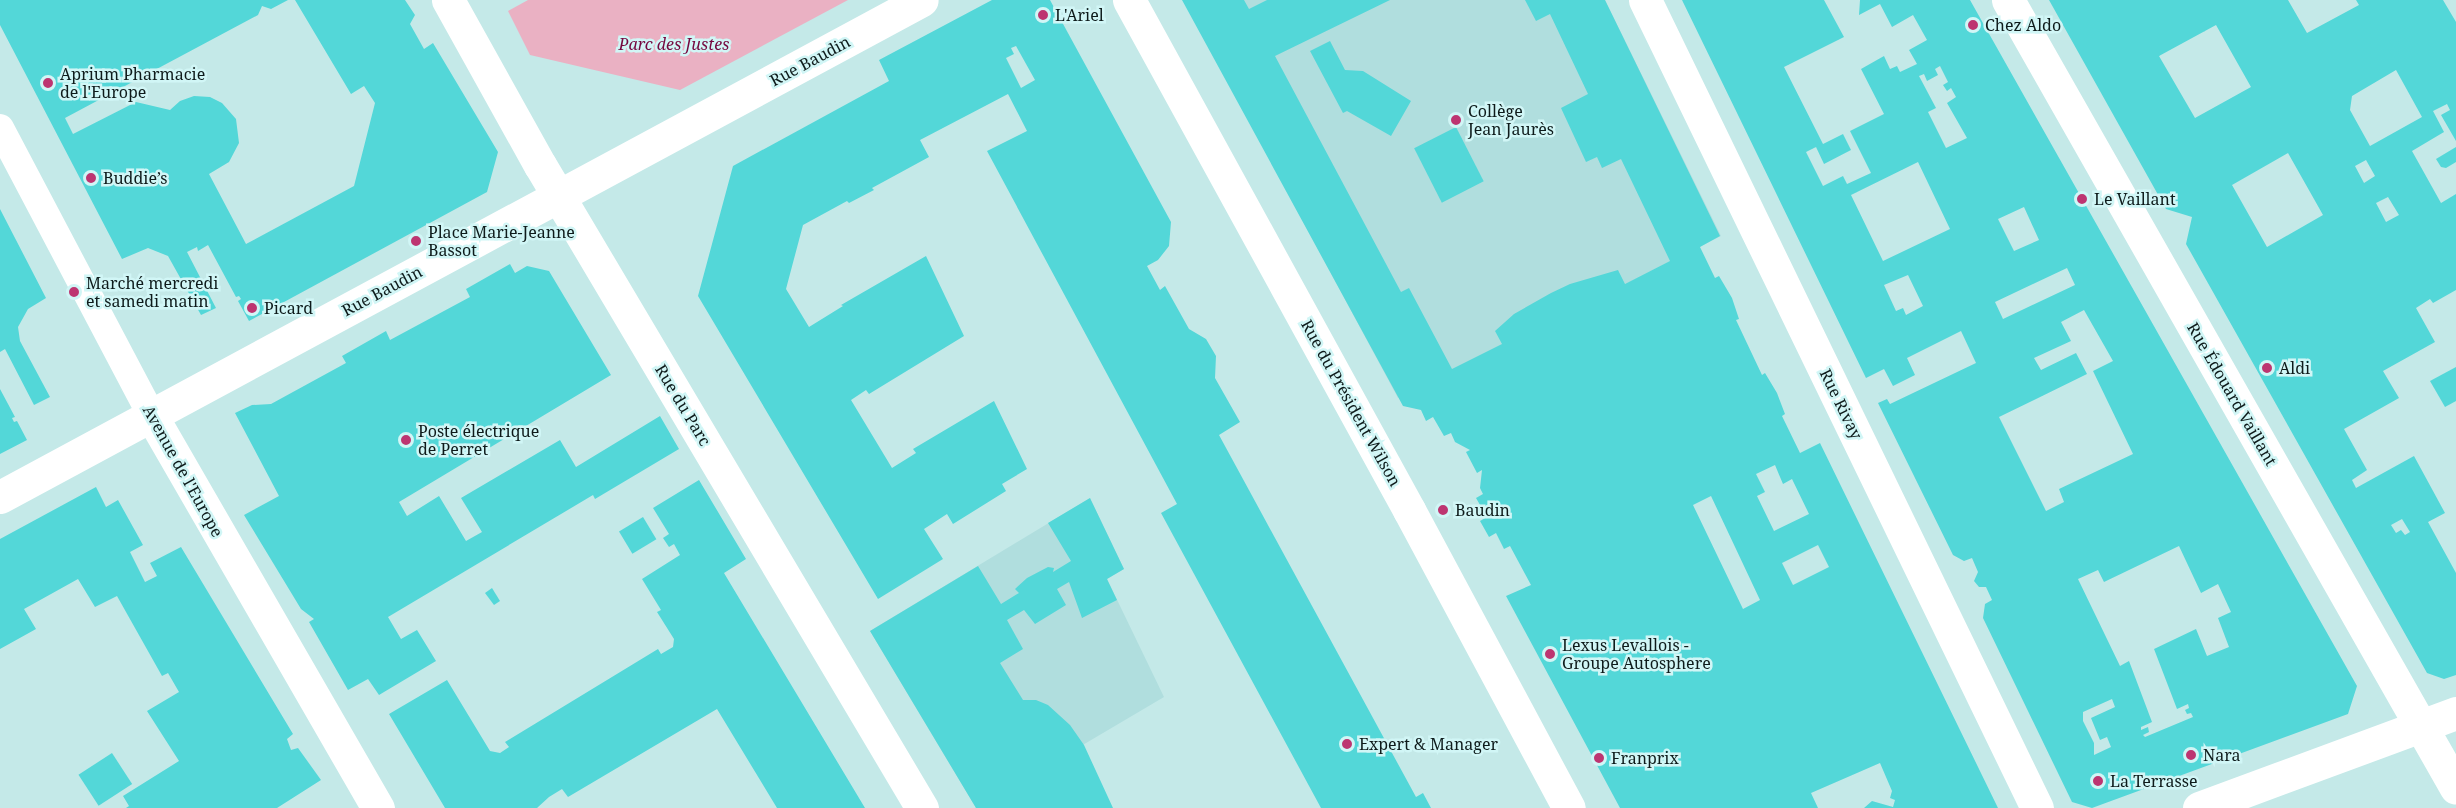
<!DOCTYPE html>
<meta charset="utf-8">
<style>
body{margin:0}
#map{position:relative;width:2456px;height:808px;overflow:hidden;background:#c4e9e8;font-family:"Noto Serif",serif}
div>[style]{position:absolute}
.built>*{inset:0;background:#b0dede}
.green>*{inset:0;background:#eab1c3}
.building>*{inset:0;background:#53d7d8;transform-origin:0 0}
.pedestrian>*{height:28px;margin:-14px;padding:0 14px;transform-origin:14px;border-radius:14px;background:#fff}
.minor>*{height:33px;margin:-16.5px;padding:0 16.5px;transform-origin:16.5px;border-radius:16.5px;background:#fff}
.dots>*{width:16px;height:16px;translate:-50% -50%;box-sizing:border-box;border:3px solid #d1f6f6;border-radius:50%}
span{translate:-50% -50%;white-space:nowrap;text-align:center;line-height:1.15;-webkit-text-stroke:5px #d1f6f6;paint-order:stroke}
.poi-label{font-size:16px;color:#0e1b1b}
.left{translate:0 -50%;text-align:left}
.park-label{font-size:16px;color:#75083f;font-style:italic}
.street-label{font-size:16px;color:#0e1b1b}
</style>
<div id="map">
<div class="built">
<div style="clip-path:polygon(1194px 0,1605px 0,1721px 236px,1398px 398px,1186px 4px)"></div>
<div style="clip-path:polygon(1090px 498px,1124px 569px,1107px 579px,1164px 697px,976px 808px,870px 631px)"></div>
</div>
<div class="green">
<div style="clip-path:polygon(528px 0,848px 0,680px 90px,530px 55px,508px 11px)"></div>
</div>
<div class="building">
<div style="clip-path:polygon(0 0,288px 0,271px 9px,262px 6px,258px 15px,65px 118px,73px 134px,136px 102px,170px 110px,180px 101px,194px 96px,210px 97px,222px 103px,236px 119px,239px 143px,229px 162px,209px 174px,246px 244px,354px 186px,375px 103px,364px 86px,351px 94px,295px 0,405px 0,415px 15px,410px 24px,424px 49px,433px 43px,498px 152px,487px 192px,249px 321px,238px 301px,241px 299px,239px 296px,236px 297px,208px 245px,198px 251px,197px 247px,187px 252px,216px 308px,201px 315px,168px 256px,148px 248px,122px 259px,0 25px)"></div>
<div style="clip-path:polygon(evenodd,992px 0,1050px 0,1171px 222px,1169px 246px,1158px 260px,1147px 266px,1160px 290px,1165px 286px,1189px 329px,1206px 339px,1216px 356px,1215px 378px,1240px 422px,1219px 435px,1416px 797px,1423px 793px,1431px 808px,1321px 808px,1161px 513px,1177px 504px,987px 151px,1027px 131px,1008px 94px,920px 140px,929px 157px,872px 188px,874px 190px,849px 203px,847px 201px,803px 225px,786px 289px,809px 327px,843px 306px,841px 305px,926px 256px,964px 336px,869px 394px,866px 390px,851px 400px,892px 468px,916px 453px,913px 449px,994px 401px,1027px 469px,1002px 484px,1006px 491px,953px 524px,947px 514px,924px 529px,943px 559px,878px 599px,698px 296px,733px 166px,889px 81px,879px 60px,992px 0,1016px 46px,1035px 80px,1021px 88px,1006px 58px,1014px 54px,1011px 48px,1016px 46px)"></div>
<div style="clip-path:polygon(evenodd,1182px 0,1244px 0,1249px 9px,1267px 0,1390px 0,1275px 56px,1401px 292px,1409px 288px,1452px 369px,1502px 344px,1495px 331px,1514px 314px,1551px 293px,1570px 284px,1618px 270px,1625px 284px,1670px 261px,1621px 159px,1602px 168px,1597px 157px,1586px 162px,1561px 108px,1588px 94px,1550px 14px,1536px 21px,1525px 0,1605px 0,1720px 236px,1700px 247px,1715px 278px,1719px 276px,1732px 298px,1739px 319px,1736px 320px,1762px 375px,1765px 373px,1777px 393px,1785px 414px,1782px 416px,1800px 453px,1820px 443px,1998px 808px,1864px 808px,1872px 801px,1893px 807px,1895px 800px,1890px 798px,1892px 791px,1880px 763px,1811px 793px,1818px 808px,1620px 808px,1506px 596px,1531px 585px,1510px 546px,1504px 549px,1496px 533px,1489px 537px,1480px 521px,1487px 517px,1476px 498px,1483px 494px,1480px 488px,1482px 470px,1477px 473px,1466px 452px,1470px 450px,1455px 442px,1451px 433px,1444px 436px,1433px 417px,1426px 421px,1421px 410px,1403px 406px,1182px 0,1775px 465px,1783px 484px,1792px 479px,1809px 514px,1774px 531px,1757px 496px,1765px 492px,1756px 474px,1775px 465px,1182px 0,1711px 496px,1760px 600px,1743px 609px,1693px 505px,1711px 496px,1182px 0,1818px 545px,1829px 567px,1793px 585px,1782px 563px,1818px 545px)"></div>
<div style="clip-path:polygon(evenodd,1682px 0,1824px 0,1844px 37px,1784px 67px,1823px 144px,1843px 134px,1851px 150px,1824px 164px,1816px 147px,1806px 152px,1823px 186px,1843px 176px,1847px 184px,1871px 173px,1850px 131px,1884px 114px,1861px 69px,1884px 56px,1890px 69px,1897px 66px,1900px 72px,1917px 64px,1909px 50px,1927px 40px,1913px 15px,1892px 27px,1880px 4px,1859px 15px,1860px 0,1970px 0,2357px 686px,2348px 714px,2092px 808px,2072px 802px,1983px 618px,1985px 604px,1992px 600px,1986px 587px,1979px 587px,1974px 581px,1978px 572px,1972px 558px,1964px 561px,1953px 555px,1878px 403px,1887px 399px,1890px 404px,1976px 363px,1961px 331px,1907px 358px,1915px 375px,1893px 386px,1884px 369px,1866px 378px,1682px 0,1940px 66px,1948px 82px,1943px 85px,1947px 91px,1951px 88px,1956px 97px,1947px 103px,1967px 138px,1946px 148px,1928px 112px,1936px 108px,1919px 76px,1924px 74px,1927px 81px,1938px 75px,1935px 69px,1940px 66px,1682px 0,1918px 162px,1950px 229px,1883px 261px,1851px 195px,1918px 162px,1682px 0,2024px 207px,2039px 240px,2014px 251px,1998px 219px,2024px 207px,1682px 0,2067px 268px,2075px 285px,2003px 319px,1995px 302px,2067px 268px,1682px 0,1908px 275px,1923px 306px,1906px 315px,1903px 308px,1896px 311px,1884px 285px,1908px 275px,1682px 0,2084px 310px,2113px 361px,2093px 371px,2133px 454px,2059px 489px,2064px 502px,2046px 511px,1999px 417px,2087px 374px,2076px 353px,2041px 370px,2034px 358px,2071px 341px,2061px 322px,2084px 310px,1682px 0,2179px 546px,2201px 593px,2218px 584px,2231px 612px,2218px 618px,2229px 647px,2207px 656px,2196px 629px,2154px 649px,2177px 709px,2188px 704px,2189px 708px,2185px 710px,2187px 714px,2191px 713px,2193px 717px,2145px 737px,2143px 735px,2149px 732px,2148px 727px,2141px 730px,2141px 727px,2152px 722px,2129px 661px,2120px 666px,2078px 579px,2098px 570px,2104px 582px,2179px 546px,1682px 0,2112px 699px,2115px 707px,2091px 718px,2100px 740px,2107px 737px,2111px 747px,2094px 755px,2094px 743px,2083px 721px,2083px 712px,2112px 699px)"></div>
<div style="clip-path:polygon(evenodd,2049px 0,2288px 0,2307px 33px,2359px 5px,2356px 0,2443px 0,2456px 22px,2456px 141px,2441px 115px,2450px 110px,2447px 104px,2433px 111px,2444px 132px,2412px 151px,2441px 203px,2456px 194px,2456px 290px,2433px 303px,2430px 299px,2416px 308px,2435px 342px,2383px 371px,2399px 398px,2344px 429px,2367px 470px,2352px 480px,2356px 488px,2414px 456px,2445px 513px,2428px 522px,2456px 573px,2456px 675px,2444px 679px,2427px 673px,2186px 244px,2192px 217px,2166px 209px,2049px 0,2216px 25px,2251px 87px,2195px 118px,2159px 56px,2216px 25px,2049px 0,2396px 70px,2422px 117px,2370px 146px,2350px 110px,2352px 96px,2396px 70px,2049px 0,2288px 153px,2323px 215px,2267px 247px,2232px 185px,2288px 153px,2049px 0,2366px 160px,2375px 176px,2364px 183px,2355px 166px,2366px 160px,2049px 0,2388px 197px,2399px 215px,2386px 222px,2376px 203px,2388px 197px,2049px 0,2402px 519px,2410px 532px,2405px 535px,2401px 530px,2396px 533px,2391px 525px,2402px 519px)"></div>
<div style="clip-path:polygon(1330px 41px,1345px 70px,1363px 71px,1411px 101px,1391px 136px,1347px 111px,1343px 113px,1310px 51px)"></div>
<div style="left:1456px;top:127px;width:61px;height:47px;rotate:63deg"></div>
<div style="clip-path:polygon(2456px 147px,2456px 162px,2446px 168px,2441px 167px,2436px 159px)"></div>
<div style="clip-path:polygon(0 209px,46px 298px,28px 309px,18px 327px,20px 341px,50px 397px,34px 405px,5px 349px,0 352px)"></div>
<div style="clip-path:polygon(510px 264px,515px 273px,527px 266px,549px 271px,611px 375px,399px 502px,407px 516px,439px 496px,466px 541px,482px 532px,461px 498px,560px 440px,576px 467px,660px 416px,679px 449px,595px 499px,593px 495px,388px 617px,401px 639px,417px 630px,436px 661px,379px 695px,368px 679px,348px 690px,309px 622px,314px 619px,301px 609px,244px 515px,279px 496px,235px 413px,252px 405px,271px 404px,346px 363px,342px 356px,386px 331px,390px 340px,470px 297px,466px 289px)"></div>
<div style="clip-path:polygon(2456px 367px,2456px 401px,2445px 407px,2430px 381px)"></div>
<div style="clip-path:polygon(0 389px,15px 417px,12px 418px,14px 422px,17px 421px,27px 440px,0 454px)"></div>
<div style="clip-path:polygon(699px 480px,746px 559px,724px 573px,865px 808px,777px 808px,717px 709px,568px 797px,562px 789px,549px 797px,537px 808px,445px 808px,389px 714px,447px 680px,490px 751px,500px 753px,509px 747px,505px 742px,510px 739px,658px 649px,661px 654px,673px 647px,674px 639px,657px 612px,661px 610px,642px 579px,680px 555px,674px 544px,669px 547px,663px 538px,669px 534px,653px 508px)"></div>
<div style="clip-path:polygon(96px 487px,106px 507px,118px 500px,143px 545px,130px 552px,145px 582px,157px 576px,150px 563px,181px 547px,293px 734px,287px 739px,291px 750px,298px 748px,321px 780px,277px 808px,126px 808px,129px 806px,123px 796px,179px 761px,147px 711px,179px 692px,168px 673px,162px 676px,117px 596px,95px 607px,78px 579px,24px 609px,36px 629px,0 649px,0 539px)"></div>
<div style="clip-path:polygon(1090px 498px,1124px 569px,1107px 579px,1117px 600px,1082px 618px,1069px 582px,1057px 589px,1066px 605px,1035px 624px,1024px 610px,1007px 620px,1023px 649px,1000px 663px,1023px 700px,1036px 700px,1048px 705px,1070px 725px,1084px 745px,1113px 808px,976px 808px,870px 631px,978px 566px,1001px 604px,1019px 593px,1015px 589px,1027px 578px,1048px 567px,1054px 568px,1053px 572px,1071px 561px,1048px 523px)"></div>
<div style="left:643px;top:517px;width:26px;height:28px;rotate:59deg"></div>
<div style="clip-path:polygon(492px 588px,500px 601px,494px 605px,485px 593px)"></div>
<div style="left:112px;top:753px;width:37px;height:40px;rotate:57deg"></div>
</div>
<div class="pedestrian">
<div style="left:0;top:128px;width:324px;rotate:62.2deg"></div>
</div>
<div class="minor">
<div style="left:448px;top:0;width:189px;rotate:60.9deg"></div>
<div style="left:540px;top:165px;width:748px;rotate:59.29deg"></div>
<div style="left:1129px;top:0;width:582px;rotate:61.23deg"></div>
<div style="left:1409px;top:510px;width:338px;rotate:61.8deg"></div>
<div style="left:1645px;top:0;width:898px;rotate:64.12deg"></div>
<div style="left:2008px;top:0;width:906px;rotate:60.38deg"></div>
<div style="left:151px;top:415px;width:454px;rotate:60deg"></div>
<div style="left:0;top:497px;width:1047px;rotate:-28.33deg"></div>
<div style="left:2199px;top:808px;width:274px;rotate:-20.3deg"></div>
</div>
<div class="dots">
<div style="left:1043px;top:15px;background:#bd3571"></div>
<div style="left:1973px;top:25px;background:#bd3571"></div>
<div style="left:48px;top:83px;background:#bd3571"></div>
<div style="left:1456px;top:120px;background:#bd3571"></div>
<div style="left:91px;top:178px;background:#bd3571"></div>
<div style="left:2082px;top:199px;background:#bd3571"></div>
<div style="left:416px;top:241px;background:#bd3571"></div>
<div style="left:74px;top:292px;background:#bd3571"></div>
<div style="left:252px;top:308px;background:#bd3571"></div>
<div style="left:2267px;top:368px;background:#bd3571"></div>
<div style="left:406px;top:440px;background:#bd3571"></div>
<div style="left:1443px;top:510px;background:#bd3571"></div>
<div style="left:1550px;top:654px;background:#bd3571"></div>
<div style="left:1347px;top:744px;background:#bd3571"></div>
<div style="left:2191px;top:755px;background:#bd3571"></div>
<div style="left:1599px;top:758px;background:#bd3571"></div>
<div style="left:2098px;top:781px;background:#bd3571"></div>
</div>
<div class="poi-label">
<span class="left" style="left:1055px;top:15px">L'Ariel</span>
<span class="left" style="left:1985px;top:25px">Chez Aldo</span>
<span class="left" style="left:60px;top:83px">Aprium Pharmacie<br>de l'Europe</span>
<span class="left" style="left:1468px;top:120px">Collège<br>Jean Jaurès</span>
<span class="left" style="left:103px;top:178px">Buddie’s</span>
<span class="left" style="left:2094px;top:199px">Le Vaillant</span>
<span class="left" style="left:428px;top:241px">Place Marie-Jeanne<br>Bassot</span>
<span class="left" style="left:86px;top:292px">Marché mercredi<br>et samedi matin</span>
<span class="left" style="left:264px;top:308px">Picard</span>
<span class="left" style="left:2279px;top:368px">Aldi</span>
<span class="left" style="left:418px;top:440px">Poste électrique<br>de Perret</span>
<span class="left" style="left:1455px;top:510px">Baudin</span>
<span class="left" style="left:1562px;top:654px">Lexus Levallois -<br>Groupe Autosphere</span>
<span class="left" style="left:1359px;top:744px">Expert &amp; Manager</span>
<span class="left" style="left:2203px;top:755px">Nara</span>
<span class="left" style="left:1611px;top:758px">Franprix</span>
<span class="left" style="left:2110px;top:781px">La Terrasse</span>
</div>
<div class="park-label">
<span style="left:674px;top:44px">Parc des Justes</span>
</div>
<div class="street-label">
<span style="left:810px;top:61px;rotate:-28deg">Rue Baudin</span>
<span style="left:382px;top:291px;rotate:-28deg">Rue Baudin</span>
<span style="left:2232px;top:394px;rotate:60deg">Rue Édouard Vaillant</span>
<span style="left:1351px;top:403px;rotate:61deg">Rue du Président Wilson</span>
<span style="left:1841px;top:404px;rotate:64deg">Rue Rivay</span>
<span style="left:683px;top:405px;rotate:59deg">Rue du Parc</span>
<span style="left:183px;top:471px;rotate:61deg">Avenue de l'Europe</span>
</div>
</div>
